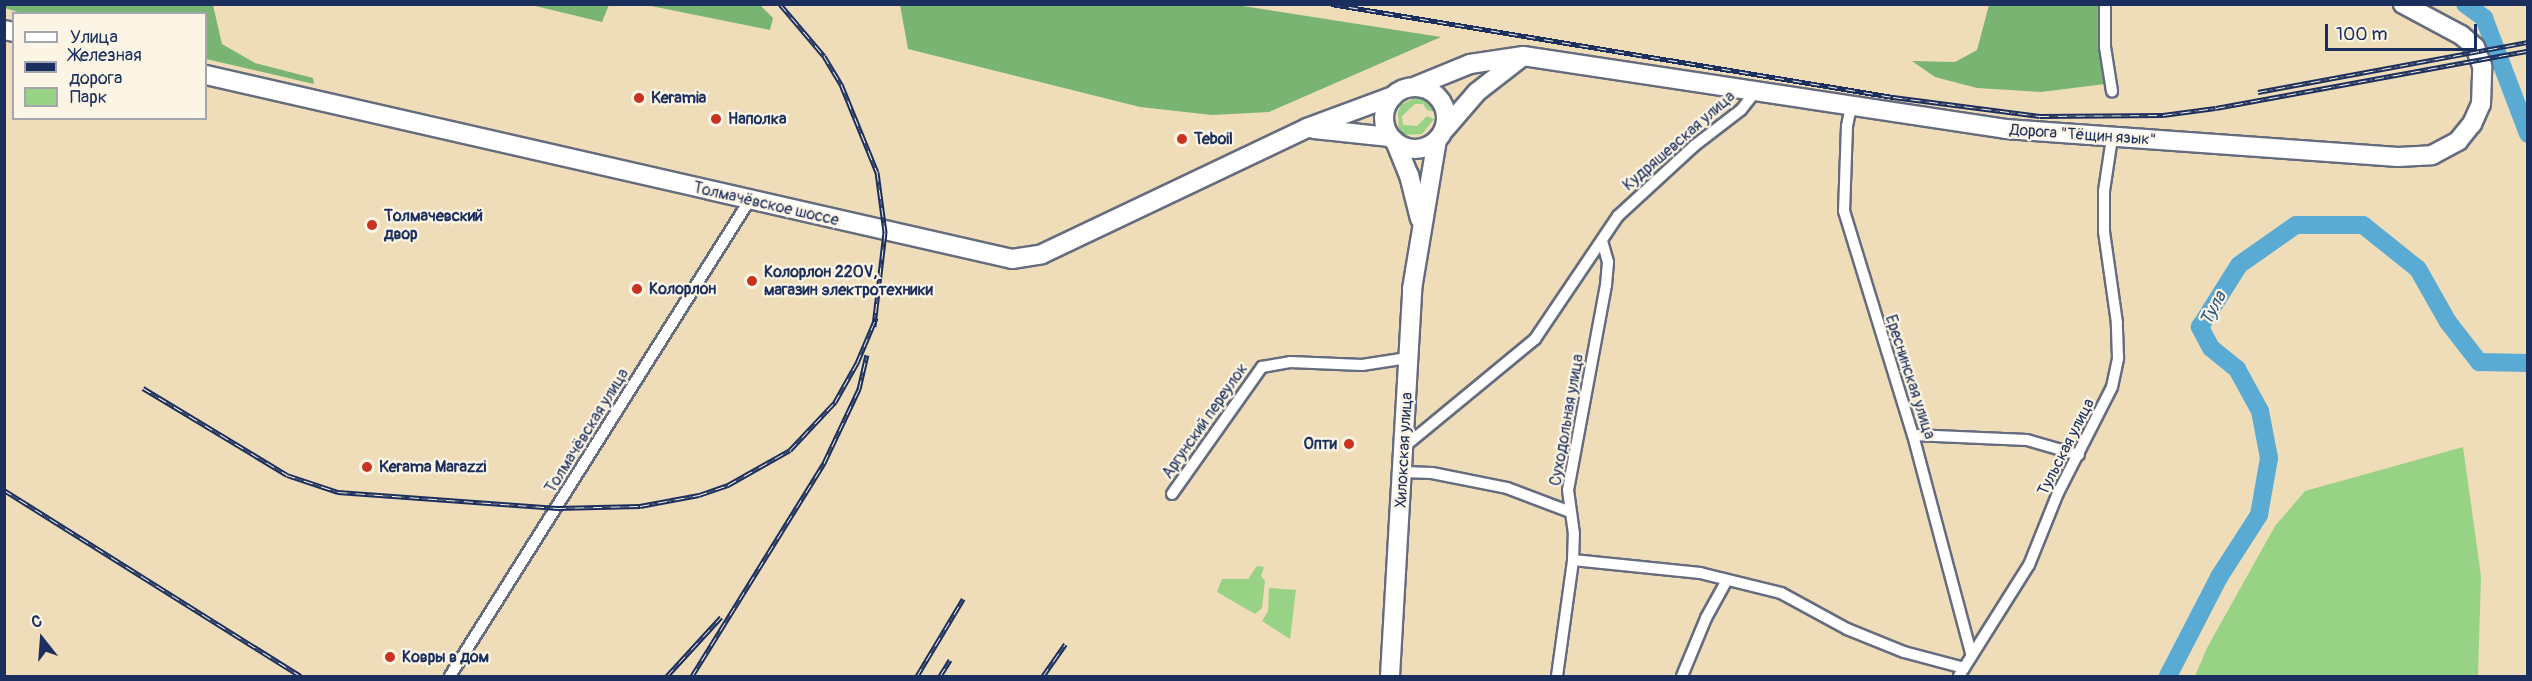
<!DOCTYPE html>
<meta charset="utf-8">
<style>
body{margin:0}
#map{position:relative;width:2532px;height:681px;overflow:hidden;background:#efddba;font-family:Pangolin,sans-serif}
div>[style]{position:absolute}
.green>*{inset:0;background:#98d285}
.forest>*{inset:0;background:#7ab472}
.river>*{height:18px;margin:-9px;padding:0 9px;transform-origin:9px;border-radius:9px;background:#59abd4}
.roads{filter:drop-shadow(2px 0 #656c7e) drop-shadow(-2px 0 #656c7e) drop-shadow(0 2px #656c7e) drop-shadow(0 -2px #656c7e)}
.street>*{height:10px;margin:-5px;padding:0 5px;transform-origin:5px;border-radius:5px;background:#fff}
.primary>*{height:18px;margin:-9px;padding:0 9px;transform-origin:9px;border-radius:9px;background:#fff}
.primary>.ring{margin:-9px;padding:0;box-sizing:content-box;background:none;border:18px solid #fff;border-radius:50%}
.rail>*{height:5px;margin-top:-2.5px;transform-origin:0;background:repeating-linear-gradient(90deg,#fcf5e5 0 9px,#1b2f5e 0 18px);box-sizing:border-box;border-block:2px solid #1b2f5e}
.dots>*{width:16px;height:16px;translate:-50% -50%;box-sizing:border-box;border:3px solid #fcf5e5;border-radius:50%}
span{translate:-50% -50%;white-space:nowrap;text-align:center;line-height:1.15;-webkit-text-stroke:4.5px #fcf5e5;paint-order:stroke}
.poi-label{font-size:16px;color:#1b2f5e;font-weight:700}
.left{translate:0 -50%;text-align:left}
.right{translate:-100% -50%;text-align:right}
.street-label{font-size:16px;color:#1b2f5e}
.water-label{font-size:18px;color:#315a87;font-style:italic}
.frame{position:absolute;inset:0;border:6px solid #1b2f5e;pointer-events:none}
.legend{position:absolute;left:12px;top:12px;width:195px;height:108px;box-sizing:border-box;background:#fcf5e5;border:2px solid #a2a6af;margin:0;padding:8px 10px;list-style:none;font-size:18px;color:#1b2f5e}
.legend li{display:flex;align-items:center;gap:12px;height:30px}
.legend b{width:30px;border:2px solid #a2a6af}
.north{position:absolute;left:12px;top:609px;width:60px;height:60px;-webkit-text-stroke:4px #fcf5e5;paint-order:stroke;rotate:343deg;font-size:16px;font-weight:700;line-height:24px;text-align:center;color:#1b2f5e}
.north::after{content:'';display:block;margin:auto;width:21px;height:27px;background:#1b2f5e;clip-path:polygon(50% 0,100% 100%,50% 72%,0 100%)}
.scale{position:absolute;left:2325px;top:24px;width:152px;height:27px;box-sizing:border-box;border:3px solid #1b2f5e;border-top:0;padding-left:8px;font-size:18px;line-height:21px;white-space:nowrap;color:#1b2f5e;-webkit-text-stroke:4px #fcf5e5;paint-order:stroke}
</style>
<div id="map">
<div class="green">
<div style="clip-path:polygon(1418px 96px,1428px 98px,1435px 112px,1427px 110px,1423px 104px,1415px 104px,1402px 116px,1403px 125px,1417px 126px,1427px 116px,1434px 119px,1422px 134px,1404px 135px,1399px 129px,1398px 112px,1401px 105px)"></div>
<div style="clip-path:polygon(2463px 447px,2481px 576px,2478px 676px,2195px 676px,2207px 648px,2275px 526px,2305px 491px)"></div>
<div style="clip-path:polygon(1257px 566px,1264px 567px,1261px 576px,1265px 581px,1262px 608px,1255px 614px,1217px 592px,1222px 579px,1248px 579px)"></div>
<div style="clip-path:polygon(1269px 588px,1296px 590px,1290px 639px,1262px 621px,1268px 611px)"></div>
</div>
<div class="forest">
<div style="clip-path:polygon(4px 5px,213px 5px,222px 44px,255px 63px,313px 78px,314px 84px,206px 59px,206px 14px,24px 14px,5px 8px)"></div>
<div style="clip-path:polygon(531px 5px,609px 5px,602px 22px)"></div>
<div style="clip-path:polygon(646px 5px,760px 5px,773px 18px,770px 30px)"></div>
<div style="clip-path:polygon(900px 5px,1236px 5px,1441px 37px,1269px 112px,1212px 115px,1140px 107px,908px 49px)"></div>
<div style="clip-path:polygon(1989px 5px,2100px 5px,2105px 84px,2041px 92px,1977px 88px,1935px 77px,1912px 61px,1955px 62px,1977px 50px)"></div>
</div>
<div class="river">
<div style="left:2465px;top:4px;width:24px;rotate:36deg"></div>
<div style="left:2484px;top:18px;width:124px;rotate:69.2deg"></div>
<div style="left:2168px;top:676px;width:111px;rotate:-62.7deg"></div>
<div style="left:2219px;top:577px;width:74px;rotate:-57.2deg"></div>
<div style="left:2259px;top:515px;width:58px;rotate:-80deg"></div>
<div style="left:2269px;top:458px;width:48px;rotate:-100.8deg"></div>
<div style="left:2260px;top:411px;width:48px;rotate:-118.7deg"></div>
<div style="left:2237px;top:369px;width:33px;rotate:-141deg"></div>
<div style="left:2211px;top:348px;width:24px;rotate:-118deg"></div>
<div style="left:2200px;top:327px;width:73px;rotate:-57.8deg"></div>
<div style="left:2239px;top:265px;width:70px;rotate:-35.1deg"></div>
<div style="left:2296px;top:225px;width:67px"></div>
<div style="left:2363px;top:225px;width:70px;rotate:38.7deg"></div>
<div style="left:2418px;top:269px;width:61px;rotate:60.5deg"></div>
<div style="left:2448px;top:322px;width:51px;rotate:52.2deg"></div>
<div style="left:2479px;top:362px;width:49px;rotate:1.2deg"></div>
</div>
<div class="roads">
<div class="street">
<div style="left:2105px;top:4px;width:43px;rotate:90deg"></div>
<div style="left:2105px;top:47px;width:45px;rotate:81deg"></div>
<div style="left:1851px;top:107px;width:19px;rotate:102deg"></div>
<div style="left:1847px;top:126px;width:85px;rotate:92deg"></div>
<div style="left:1844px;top:211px;width:234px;rotate:72.9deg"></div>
<div style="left:1913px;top:435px;width:226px;rotate:75.1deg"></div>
<div style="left:1913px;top:435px;width:114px;rotate:2.5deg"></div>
<div style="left:2027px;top:440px;width:54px;rotate:16.1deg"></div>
<div style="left:1404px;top:447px;width:170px;rotate:-39.5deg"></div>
<div style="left:1535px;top:339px;width:148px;rotate:-56deg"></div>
<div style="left:1618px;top:216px;width:103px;rotate:-42.6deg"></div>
<div style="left:1694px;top:146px;width:59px;rotate:-37.5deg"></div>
<div style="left:1741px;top:110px;width:23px;rotate:-52deg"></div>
<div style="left:1403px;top:472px;width:29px;rotate:2deg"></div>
<div style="left:1432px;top:473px;width:76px;rotate:11.3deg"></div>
<div style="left:1507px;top:488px;width:65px;rotate:20.7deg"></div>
<div style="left:1172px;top:494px;width:156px;rotate:-54.7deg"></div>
<div style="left:1262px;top:367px;width:28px;rotate:-10deg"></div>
<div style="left:1290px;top:362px;width:72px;rotate:2.4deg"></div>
<div style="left:1362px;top:365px;width:46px;rotate:-8.8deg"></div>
<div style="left:1573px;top:560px;width:128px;rotate:5.8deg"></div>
<div style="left:1700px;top:573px;width:83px;rotate:13.9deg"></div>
<div style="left:1781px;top:593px;width:75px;rotate:28.6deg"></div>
<div style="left:1847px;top:629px;width:61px;rotate:22deg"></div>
<div style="left:1904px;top:652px;width:62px;rotate:14.9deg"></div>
<div style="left:450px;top:676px;width:561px;rotate:-57.81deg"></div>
<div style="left:1557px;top:676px;width:117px;rotate:-82.1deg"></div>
<div style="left:1573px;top:560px;width:26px;rotate:-88deg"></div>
<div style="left:1574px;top:534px;width:44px;rotate:-97.8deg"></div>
<div style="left:1568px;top:490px;width:208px;rotate:-79.5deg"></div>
<div style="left:1606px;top:285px;width:23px;rotate:-85deg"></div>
<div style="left:1608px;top:262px;width:22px;rotate:-106deg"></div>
<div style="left:1682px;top:676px;width:63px;rotate:-67.5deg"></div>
<div style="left:1706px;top:618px;width:43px;rotate:-61.1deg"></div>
<div style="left:1959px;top:676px;width:131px;rotate:-57.8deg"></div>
<div style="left:2029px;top:565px;width:78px;rotate:-68.1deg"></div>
<div style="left:2058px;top:493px;width:119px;rotate:-63deg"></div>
<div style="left:2112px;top:387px;width:30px;rotate:-78deg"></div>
<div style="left:2118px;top:358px;width:35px;rotate:-92deg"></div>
<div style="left:2117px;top:323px;width:92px;rotate:-98.1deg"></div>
<div style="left:2104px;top:232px;width:41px;rotate:-90deg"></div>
<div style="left:2104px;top:191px;width:54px;rotate:-81.4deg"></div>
</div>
<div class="primary">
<div style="left:4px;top:30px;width:10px;rotate:11deg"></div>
<div style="left:206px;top:75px;width:827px;rotate:12.86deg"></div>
<div style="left:1012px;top:259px;width:30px;rotate:-9deg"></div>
<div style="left:1042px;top:254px;width:293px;rotate:-25.4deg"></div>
<div style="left:1307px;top:128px;width:92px;rotate:-20.4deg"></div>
<div style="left:1416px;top:86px;width:58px;rotate:-22.2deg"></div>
<div style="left:1470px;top:64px;width:54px;rotate:-8.6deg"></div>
<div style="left:1523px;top:56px;width:488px;rotate:8.6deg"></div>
<div style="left:2006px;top:129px;width:393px;rotate:4.1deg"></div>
<div style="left:2398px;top:157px;width:34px;rotate:-3deg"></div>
<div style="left:2432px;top:155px;width:30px;rotate:-28deg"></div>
<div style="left:2458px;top:141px;width:22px;rotate:-51deg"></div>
<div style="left:2472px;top:124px;width:22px;rotate:-66deg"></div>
<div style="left:2481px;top:104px;width:38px;rotate:-88deg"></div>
<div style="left:2482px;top:66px;width:20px;rotate:-110deg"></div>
<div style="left:2475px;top:47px;width:18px;rotate:-139deg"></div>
<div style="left:2461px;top:35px;width:66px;rotate:-151.9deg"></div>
<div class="ring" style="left:1384px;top:87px;width:44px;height:44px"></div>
<div style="left:1314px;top:129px;width:76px;rotate:6deg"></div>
<div style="left:1445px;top:129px;width:49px;rotate:-49.1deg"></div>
<div style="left:1477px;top:92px;width:57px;rotate:-37.9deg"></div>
<div style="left:1395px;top:141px;width:37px;rotate:68deg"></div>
<div style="left:1409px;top:175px;width:45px;rotate:76deg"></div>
<div style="left:1390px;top:676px;width:388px;rotate:-86.7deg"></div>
<div style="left:1412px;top:289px;width:151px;rotate:-80.5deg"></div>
</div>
</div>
<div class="rail">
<div style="left:780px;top:4px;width:68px;rotate:49.8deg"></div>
<div style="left:824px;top:56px;width:33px;rotate:59deg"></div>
<div style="left:841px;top:84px;width:95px;rotate:67.8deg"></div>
<div style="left:877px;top:172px;width:61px;rotate:82.4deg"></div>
<div style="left:885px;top:232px;width:95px;rotate:96.7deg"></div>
<div style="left:1331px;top:4px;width:570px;rotate:9.4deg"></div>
<div style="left:1893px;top:97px;width:148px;rotate:7.4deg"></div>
<div style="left:2040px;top:116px;width:123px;rotate:-0.5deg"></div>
<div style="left:2163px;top:115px;width:53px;rotate:-7.5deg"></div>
<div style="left:2216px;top:108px;width:317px;rotate:-10.4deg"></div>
<div style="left:2258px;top:92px;width:275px;rotate:-10.5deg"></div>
<div style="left:143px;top:388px;width:168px;rotate:31.1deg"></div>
<div style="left:287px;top:475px;width:54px;rotate:18.4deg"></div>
<div style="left:338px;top:492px;width:220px;rotate:4.2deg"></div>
<div style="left:557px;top:508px;width:83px;rotate:-1.4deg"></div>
<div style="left:640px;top:506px;width:60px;rotate:-10.6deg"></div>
<div style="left:699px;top:495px;width:31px;rotate:-19deg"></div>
<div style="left:728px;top:485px;width:71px;rotate:-29.4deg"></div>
<div style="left:790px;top:450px;width:66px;rotate:-46.8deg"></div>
<div style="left:835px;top:402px;width:45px;rotate:-60.6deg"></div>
<div style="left:857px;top:363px;width:49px;rotate:-67.1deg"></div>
<div style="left:4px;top:490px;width:350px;rotate:32.1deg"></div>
<div style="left:667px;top:676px;width:80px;rotate:-47.5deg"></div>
<div style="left:692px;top:676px;width:251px;rotate:-58.2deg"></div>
<div style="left:824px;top:463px;width:82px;rotate:-64.7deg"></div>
<div style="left:859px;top:389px;width:35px;rotate:-77deg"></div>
<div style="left:917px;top:676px;width:90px;rotate:-59.1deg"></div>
<div style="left:940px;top:676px;width:19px;rotate:-58deg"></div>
<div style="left:1043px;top:676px;width:39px;rotate:-55deg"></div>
</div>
<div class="dots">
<div style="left:639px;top:98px;background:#c8321e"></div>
<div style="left:716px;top:119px;background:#c8321e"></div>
<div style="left:1182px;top:139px;background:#c8321e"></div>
<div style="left:372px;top:225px;background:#c8321e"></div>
<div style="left:752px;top:281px;background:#c8321e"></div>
<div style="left:637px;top:289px;background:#c8321e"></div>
<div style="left:1349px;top:444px;background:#c8321e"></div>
<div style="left:367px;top:467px;background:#c8321e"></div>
<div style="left:390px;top:657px;background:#c8321e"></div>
</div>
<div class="poi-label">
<span class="left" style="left:651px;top:98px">Keramia</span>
<span class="left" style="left:728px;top:119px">Наполка</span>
<span class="left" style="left:1194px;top:139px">Teboil</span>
<span class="left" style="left:384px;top:225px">Толмачевский<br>двор</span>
<span class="left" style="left:764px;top:281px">Колорлон 220V,<br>магазин электротехники</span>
<span class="left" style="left:649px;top:289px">Колорлон</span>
<span class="right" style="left:1337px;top:444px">Опти</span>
<span class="left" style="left:379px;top:467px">Kerama Marazzi</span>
<span class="left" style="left:402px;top:657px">Ковры в дом</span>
</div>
<div class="street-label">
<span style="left:2083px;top:135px;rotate:4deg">Дорога "Тёщин язык"</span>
<span style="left:1679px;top:141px;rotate:-41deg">Кудряшевская улица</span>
<span style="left:766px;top:204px;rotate:13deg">Толмачёвское шоссе</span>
<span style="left:1910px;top:377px;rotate:72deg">Ереснинская улица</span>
<span style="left:1567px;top:420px;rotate:-80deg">Суходольная улица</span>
<span style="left:1205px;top:421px;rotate:-55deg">Аргунский переулок</span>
<span style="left:587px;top:431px;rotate:-58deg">Толмачёвская улица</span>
<span style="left:2066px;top:447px;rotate:-63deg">Тульская улица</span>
<span style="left:1404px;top:450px;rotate:-87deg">Хилокская улица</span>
</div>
<div class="water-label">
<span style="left:2214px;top:309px;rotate:-62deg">Тула</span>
</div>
<div class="frame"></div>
<ul class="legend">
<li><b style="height:8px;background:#fff"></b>Улица</li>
<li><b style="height:8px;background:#1b2f5e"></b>Железная дорога</li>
<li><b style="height:16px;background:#98d285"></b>Парк</li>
</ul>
<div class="north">С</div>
<div class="scale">100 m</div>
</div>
